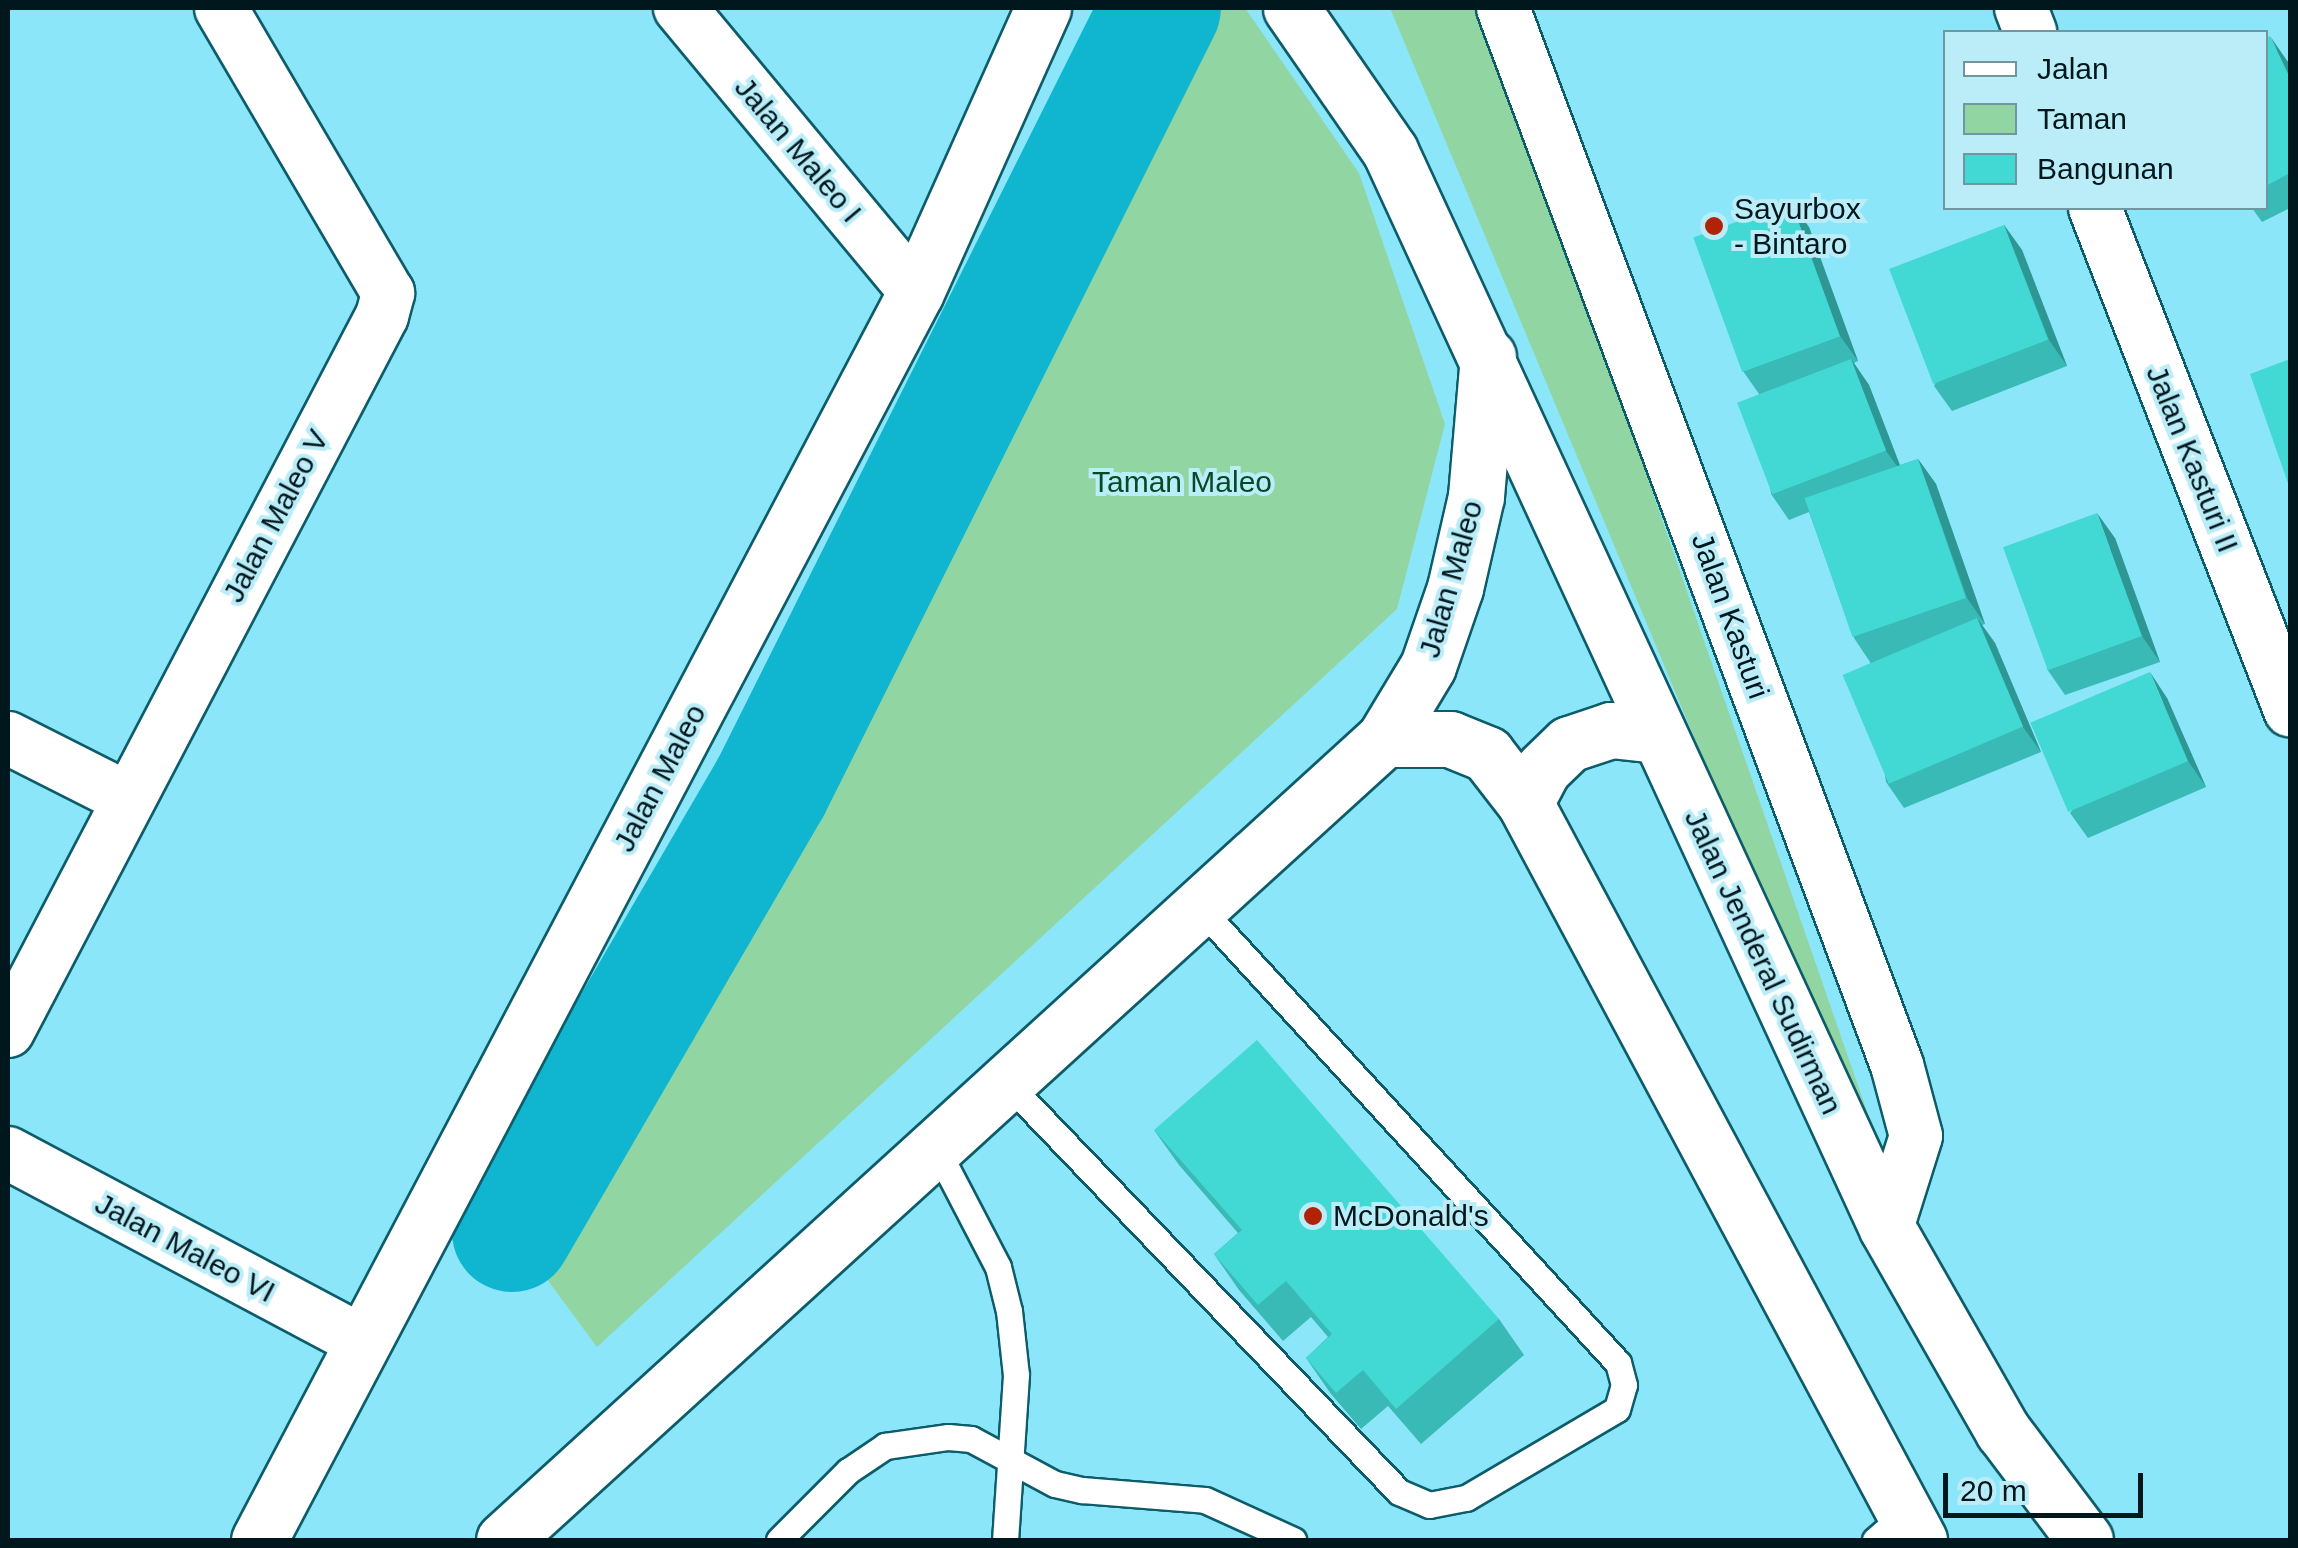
<!DOCTYPE html>
<style>
body{margin:0}
#map{position:relative;width:2298px;height:1548px;overflow:hidden;background:#8ce6f9;font-family:Helvetica,sans-serif}
div>[style]{position:absolute}
.green>*{inset:0;background:#91d5a3}
.river>*{height:120px;margin:-60px;padding:0 60px;transform-origin:60px;border-radius:60px;background:#10b6cf}
.roads{filter:drop-shadow(2px 0 #0d5c6a) drop-shadow(-2px 0 #0d5c6a) drop-shadow(0 2px #0d5c6a) drop-shadow(0 -2px #0d5c6a)}
.service>*{height:25px;margin:-12.5px;padding:0 12.5px;transform-origin:12.5px;border-radius:12.5px;background:#fff}
.minor>*{height:52px;margin:-26px;padding:0 26px;transform-origin:26px;border-radius:26px;background:#fff}
.tertiary>*{height:55px;margin:-27.5px;padding:0 27.5px;transform-origin:27.5px;border-radius:27.5px;background:#fff}
.secondary>*{height:55px;margin:-27.5px;padding:0 27.5px;transform-origin:27.5px;border-radius:27.5px;background:#fff}
.wall>*{inset:0;background:#39bab6}
.shaded-wall>*{inset:0;background:#2e9794}
.building>*{inset:0;background:#42d8d4;transform-origin:0 0}
.dots>*{width:28px;height:28px;translate:-50% -50%;box-sizing:border-box;border:5px solid #baedf8;border-radius:50%}
span{translate:-50% -50%;white-space:nowrap;text-align:center;line-height:1.15;-webkit-text-stroke:8px #baedf8;paint-order:stroke}
.street-label{font-size:30px;color:#00171d}
.poi-label{font-size:30px;color:#00171d}
.left{translate:0 -50%;text-align:left}
.park-label{font-size:30px;color:#054b25}
.frame{position:absolute;inset:0;border:10px solid #00171d;pointer-events:none}
.legend{position:absolute;left:1943px;top:30px;width:325px;height:180px;box-sizing:border-box;background:#baedf8;border:2px solid #7097a0;margin:0;padding:12px 18px;list-style:none;font-size:30px;color:#00171d}
.legend li{display:flex;align-items:center;gap:20px;height:50px}
.legend b{width:50px;border:2px solid #7097a0}
.scale{position:absolute;left:1943px;top:1473px;width:200px;height:45px;box-sizing:border-box;border:5px solid #00171d;border-top:0;padding-left:12px;font-size:30px;line-height:35px;white-space:nowrap;color:#00171d;-webkit-text-stroke:8px #baedf8;paint-order:stroke}
</style>
<div id="map">
<div class="green">
<div style="clip-path:polygon(1156px 8px,1245px 8px,1359px 173px,1445px 424px,1397px 609px,597px 1347px,512px 1232px,1115px 100px)"></div>
<div style="clip-path:polygon(1390px 8px,1485px 8px,1881px 1152px,1712px 780px)"></div>
</div>
<div class="river">
<div style="left:512px;top:1232px;width:515px;rotate:-59.8deg"></div>
<div style="left:771px;top:787px;width:871px;rotate:-63.41deg"></div>
</div>
<div class="roads">
<div class="service">
<div style="left:1006px;top:1082px;width:568px;rotate:46.21deg"></div>
<div style="left:1399px;top:1492px;width:33px;rotate:23deg"></div>
<div style="left:1429px;top:1505px;width:38px;rotate:-11deg"></div>
<div style="left:1466px;top:1498px;width:175px;rotate:-30.5deg"></div>
<div style="left:1617px;top:1409px;width:25px;rotate:-74deg"></div>
<div style="left:1624px;top:1385px;width:23px;rotate:-105deg"></div>
<div style="left:1618px;top:1363px;width:619px;rotate:-132.58deg"></div>
<div style="left:935px;top:1146px;width:136px;rotate:62.5deg"></div>
<div style="left:998px;top:1267px;width:45px;rotate:76deg"></div>
<div style="left:1009px;top:1311px;width:64px;rotate:83.8deg"></div>
<div style="left:1016px;top:1375px;width:165px;rotate:93.8deg"></div>
<div style="left:779px;top:1540px;width:98px;rotate:-45deg"></div>
<div style="left:848px;top:1471px;width:45px;rotate:-34deg"></div>
<div style="left:885px;top:1446px;width:64px;rotate:-8.1deg"></div>
<div style="left:948px;top:1437px;width:23px;rotate:5deg"></div>
<div style="left:971px;top:1439px;width:95px;rotate:28.2deg"></div>
<div style="left:1055px;top:1484px;width:28px;rotate:13deg"></div>
<div style="left:1082px;top:1490px;width:123px;rotate:4.6deg"></div>
<div style="left:1205px;top:1500px;width:97px;rotate:24.4deg"></div>
<div style="left:1875px;top:1540px;width:35px;rotate:-41deg"></div>
</div>
<div class="minor">
<div style="left:680px;top:8px;width:369px;rotate:50.3deg"></div>
<div style="left:1503px;top:8px;width:1128px;rotate:69.56deg"></div>
<div style="left:1897px;top:1065px;width:73px;rotate:75deg"></div>
<div style="left:1916px;top:1136px;width:96px;rotate:107.5deg"></div>
<div style="left:2021px;top:8px;width:26px;rotate:69deg"></div>
<div style="left:2095px;top:208px;width:539px;rotate:68.77deg"></div>
<div style="left:8px;top:738px;width:133px;rotate:26.8deg"></div>
<div style="left:8px;top:1031px;width:807px;rotate:-62.39deg"></div>
<div style="left:382px;top:316px;width:24px;rotate:-75deg"></div>
<div style="left:388px;top:293px;width:330px;rotate:-120.4deg"></div>
<div style="left:8px;top:1153px;width:402px;rotate:28deg"></div>
</div>
<div class="tertiary">
<div style="left:259px;top:1540px;width:1410px;rotate:-62.24deg"></div>
<div style="left:916px;top:292px;width:311px;rotate:-65.9deg"></div>
<div style="left:504px;top:1540px;width:1190px;rotate:-42.31deg"></div>
<div style="left:1384px;top:739px;width:85px;rotate:-58.9deg"></div>
<div style="left:1428px;top:666px;width:83px;rotate:-70.9deg"></div>
<div style="left:1455px;top:588px;width:94px;rotate:-77.1deg"></div>
<div style="left:1476px;top:496px;width:140px;rotate:-85.1deg"></div>
</div>
<div class="secondary">
<div style="left:1291px;top:8px;width:174px;rotate:55.3deg"></div>
<div style="left:1390px;top:151px;width:1186px;rotate:65.23deg"></div>
<div style="left:1887px;top:1228px;width:234px;rotate:60.3deg"></div>
<div style="left:2003px;top:1431px;width:136px;rotate:53deg"></div>
<div style="left:1384px;top:739px;width:66px"></div>
<div style="left:1450px;top:739px;width:40px;rotate:22deg"></div>
<div style="left:1487px;top:754px;width:62px;rotate:52.2deg"></div>
<div style="left:1525px;top:803px;width:836px;rotate:61.87deg"></div>
<div style="left:1525px;top:803px;width:38px;rotate:-62deg"></div>
<div style="left:1543px;top:769px;width:36px;rotate:-44deg"></div>
<div style="left:1569px;top:744px;width:44px;rotate:-18.4deg"></div>
<div style="left:1611px;top:730px;width:46px;rotate:6.2deg"></div>
</div>
</div>
<div class="wall">
<div style="clip-path:polygon(2266px 38px,2288px 62px,2290px 67px,2290px 208px,2262px 222px,2252px 208px,2266px 208px)"></div>
<div style="clip-path:polygon(2004px 225px,2022px 250px,2067px 366px,1952px 411px,1934px 386px)"></div>
<div style="clip-path:polygon(1809px 227px,1858px 361px,1854px 363px,1869px 385px,1900px 465px,1918px 459px,1936px 484px,1985px 624px,1982px 625px,1995px 643px,2041px 752px,1904px 808px,1886px 782px,1870px 662px,1854px 638px,1809px 512px,1789px 520px,1771px 494px,1759px 394px,1743px 371px)"></div>
<div style="clip-path:polygon(2115px 538px,2160px 662px,2065px 695px,2047px 669px)"></div>
<div style="clip-path:polygon(2167px 698px,2206px 787px,2088px 838px,2070px 813px)"></div>
<div style="clip-path:polygon(1154px 1130px,1499px 1319px,1524px 1355px,1421px 1444px,1388px 1406px,1361px 1429px,1331px 1394px,1306px 1358px,1328px 1337px,1311px 1317px,1283px 1341px,1239px 1290px,1214px 1254px,1238px 1233px,1179px 1165px)"></div>
</div>
<div class="shaded-wall">
<div style="clip-path:polygon(2270px 36px,2288px 62px,2290px 67px,2290px 78px)"></div>
<div style="clip-path:polygon(1791px 202px,1809px 227px,1858px 361px,1840px 336px)"></div>
<div style="clip-path:polygon(2004px 225px,2022px 250px,2067px 366px,2049px 340px)"></div>
<div style="clip-path:polygon(1851px 359px,1869px 385px,1904px 476px,1886px 451px)"></div>
<div style="clip-path:polygon(1918px 459px,1936px 484px,1985px 624px,1967px 598px)"></div>
<div style="clip-path:polygon(2097px 513px,2115px 538px,2160px 662px,2142px 636px)"></div>
<div style="clip-path:polygon(1977px 618px,1995px 643px,2041px 752px,2023px 727px)"></div>
<div style="clip-path:polygon(2150px 672px,2167px 698px,2206px 787px,2188px 761px)"></div>
</div>
<div class="building">
<div style="clip-path:polygon(2270px 36px,2290px 78px,2290px 173px,2266px 186px,2266px 38px)"></div>
<div style="left:1791px;top:202px;width:143px;height:104px;rotate:70deg"></div>
<div style="left:2004px;top:225px;width:123px;height:123px;rotate:69deg"></div>
<div style="left:1851px;top:359px;width:98px;height:122px;rotate:69deg"></div>
<div style="clip-path:polygon(2290px 359px,2290px 489px,2250px 374px)"></div>
<div style="left:1918px;top:459px;width:147px;height:120px;rotate:71deg"></div>
<div style="left:2097px;top:513px;width:131px;height:100px;rotate:70deg"></div>
<div style="left:1977px;top:618px;width:118px;height:146px;rotate:67deg"></div>
<div style="left:2150px;top:672px;width:97px;height:130px;rotate:67deg"></div>
<div style="clip-path:polygon(1257px 1040px,1499px 1319px,1396px 1409px,1363px 1370px,1336px 1393px,1306px 1358px,1332px 1334px,1286px 1281px,1258px 1305px,1214px 1254px,1242px 1230px,1154px 1130px)"></div>
</div>
<div class="dots">
<div style="left:1714px;top:226px;background:#b02306"></div>
<div style="left:1313px;top:1216px;background:#b02306"></div>
</div>
<div class="street-label">
<span style="left:798px;top:150px;rotate:50deg">Jalan Maleo I</span>
<span style="left:2192px;top:459px;rotate:68deg">Jalan Kasturi II</span>
<span style="left:276px;top:516px;rotate:-62deg">Jalan Maleo V</span>
<span style="left:1451px;top:579px;rotate:-74deg">Jalan Maleo</span>
<span style="left:1730px;top:616px;rotate:70deg">Jalan Kasturi</span>
<span style="left:660px;top:778px;rotate:-62deg">Jalan Maleo</span>
<span style="left:1763px;top:962px;rotate:65deg">Jalan Jenderal Sudirman</span>
<span style="left:185px;top:1248px;rotate:28deg">Jalan Maleo VI</span>
</div>
<div class="poi-label">
<span class="left" style="left:1734px;top:226px">Sayurbox<br>- Bintaro</span>
<span class="left" style="left:1333px;top:1216px">McDonald's</span>
</div>
<div class="park-label">
<span style="left:1182px;top:482px">Taman Maleo</span>
</div>
<div class="frame"></div>
<ul class="legend">
<li><b style="height:12px;background:#fff"></b>Jalan</li>
<li><b style="height:28px;background:#91d5a3"></b>Taman</li>
<li><b style="height:28px;background:#42d8d4"></b>Bangunan</li>
</ul>
<div class="scale">20 m</div>
</div>
